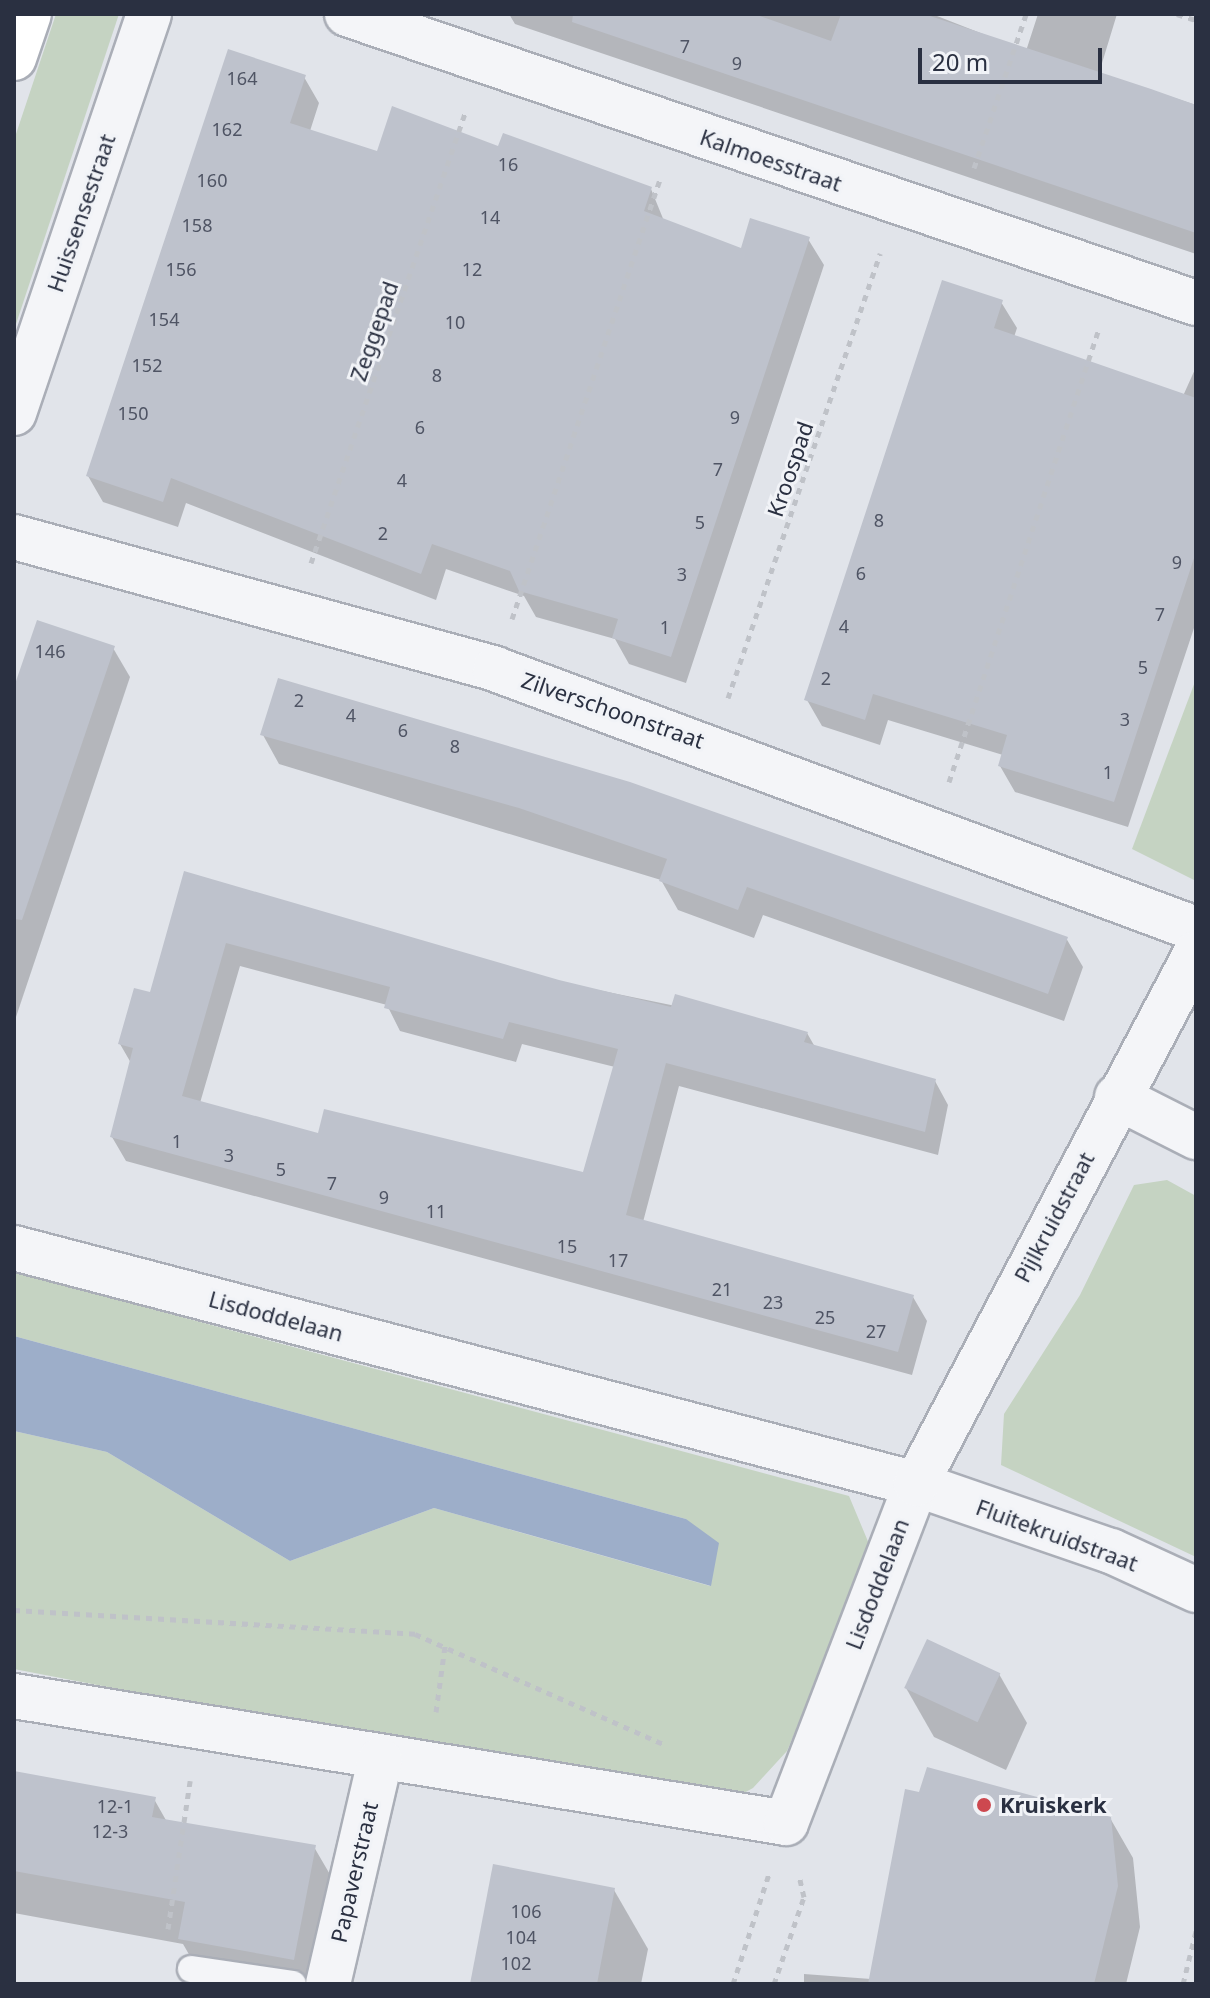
<!DOCTYPE html>
<style>
body{margin:0}
#map{position:relative;width:1210px;height:1998px;overflow:hidden;background:#e1e4ea;font-family:"Noto Sans",sans-serif}
div>[style]{position:absolute}
.green>*{inset:0;background:#c5d3c2}
.water>*{inset:0;background:#9daec9}
.shadow>*{inset:0;background:#0003}
.building>*{inset:0;background:#bec2cc;transform-origin:0 0}
.path>*{height:5px;margin-top:-2.5px;transform-origin:0;background:repeating-linear-gradient(90deg,#bfc2c8 0 6px,transparent 0 12px)}
.roads{filter:drop-shadow(2px 0 #aaaeb7) drop-shadow(-2px 0 #aaaeb7) drop-shadow(0 2px #aaaeb7) drop-shadow(0 -2px #aaaeb7)}
.lane>*{height:26px;margin:-13px;padding:0 13px;transform-origin:13px;border-radius:13px;background:#f4f5f8}
.street>*{height:44px;margin:-22px;padding:0 22px;transform-origin:22px;border-radius:22px;background:#f4f5f8}
.secondary>*{height:44px;margin:-22px;padding:0 22px;transform-origin:22px;border-radius:22px;background:#fff}
.dots>*{width:22px;height:22px;translate:-50% -50%;box-sizing:border-box;border:4px solid #f1f3f7;border-radius:50%}
span{translate:-50% -50%;white-space:nowrap;text-align:center;line-height:1.15;-webkit-text-stroke:6px #f1f3f7;paint-order:stroke}
.number-label{font-size:18px;color:#4f5464}
.number-label span{-webkit-text-stroke-width:0}
.street-label{font-size:22px;color:#2a3041}
.poi-label{font-size:22px;color:#2a3041;font-weight:700}
.left{translate:0 -50%;text-align:left}
.frame{position:absolute;inset:0;border:16px solid #2a3041;pointer-events:none}
.scale{position:absolute;left:918px;top:48px;width:184px;height:36px;box-sizing:border-box;border:4px solid #2a3041;border-top:0;padding-left:10px;font-size:24px;line-height:28px;white-space:nowrap;color:#2a3041;-webkit-text-stroke:6px #f1f3f7;paint-order:stroke}
</style>
<div id="map">
<div class="green">
<div style="clip-path:polygon(56px 14px,119px 14px,14px 330px,14px 140px)"></div>
<div style="clip-path:polygon(1196px 679px,1196px 881px,1132px 849px)"></div>
<div style="clip-path:polygon(1167px 1180px,1196px 1196px,1196px 1557px,1001px 1465px,1004px 1414px,1080px 1295px,1134px 1185px)"></div>
<div style="clip-path:polygon(14px 1272px,849px 1496px,872px 1551px,787px 1751px,753px 1788px,722px 1805px,14px 1669px,14px 1431px,107px 1452px,290px 1561px,434px 1508px,710px 1586px,686px 1519px,14px 1336px)"></div>
</div>
<div class="water">
<div style="clip-path:polygon(14px 1336px,686px 1519px,719px 1543px,711px 1586px,434px 1508px,290px 1561px,107px 1452px,14px 1431px)"></div>
</div>
<div class="shadow">
<div style="clip-path:polygon(509px 14px,932px 14px,1026px 51px,1038px 14px,1117px 14px,1099px 73px,1196px 105px,1196px 254px,515px 24px)"></div>
<div style="clip-path:polygon(304px 77px,319px 103px,310px 131px,378px 154px,500px 148px,651px 189px,664px 221px,742px 250px,808px 239px,824px 265px,686px 683px,629px 664px,615px 639px,536px 617px,524px 596px,446px 569px,436px 600px,186px 503px,178px 527px,103px 502px,88px 476px)"></div>
<div style="clip-path:polygon(1001px 302px,1017px 328px,1014px 337px,1183px 396px,1196px 367px,1196px 622px,1128px 827px,1015px 792px,1000px 766px,1003px 755px,888px 720px,880px 745px,822px 726px,807px 700px)"></div>
<div style="clip-path:polygon(113px 648px,130px 677px,14px 1023px,14px 696px)"></div>
<div style="clip-path:polygon(263px 735px,1066px 938px,1083px 967px,1064px 1021px,763px 915px,754px 938px,678px 910px,661px 880px,279px 764px)"></div>
<div style="clip-path:polygon(evenodd,185px 874px,559px 982px,807px 1033px,815px 1047px,935px 1081px,948px 1105px,938px 1155px,679px 1086px,643px 1222px,913px 1297px,927px 1321px,912px 1375px,126px 1161px,112px 1137px,131px 1063px,120px 1044px,151px 994px,185px 874px,240px 966px,387px 1005px,400px 1031px,516px 1062px,522px 1044px,615px 1067px,584px 1174px,319px 1135px,200px 1103px,240px 966px)"></div>
<div style="clip-path:polygon(999px 1674px,1027px 1723px,1006px 1770px,934px 1737px,906px 1688px)"></div>
<div style="clip-path:polygon(14px 1773px,154px 1799px,167px 1822px,314px 1847px,342px 1895px,326px 1984px,206px 1984px,183px 1944px,14px 1913px)"></div>
<div style="clip-path:polygon(1110px 1818px,1133px 1858px,1140px 1927px,1126px 1984px,804px 1984px,804px 1974px,871px 1979px)"></div>
<div style="clip-path:polygon(614px 1890px,648px 1949px,641px 1984px,472px 1984px)"></div>
</div>
<div class="building">
<div style="clip-path:polygon(573px 14px,754px 14px,831px 41px,841px 14px,924px 14px,1151px 89px,1196px 105px,1196px 233px,572px 22px)"></div>
<div style="clip-path:polygon(228px 49px,306px 75px,290px 123px,377px 151px,392px 106px,498px 146px,503px 133px,652px 187px,644px 211px,741px 248px,750px 218px,810px 237px,671px 657px,612px 638px,618px 619px,519px 591px,510px 571px,432px 544px,421px 574px,171px 478px,163px 502px,86px 476px)"></div>
<div style="clip-path:polygon(942px 280px,1003px 300px,994px 328px,1196px 398px,1196px 552px,1114px 802px,998px 766px,1007px 735px,873px 694px,865px 720px,804px 700px)"></div>
<div style="clip-path:polygon(37px 620px,115px 646px,22px 920px,14px 919px,14px 687px)"></div>
<div style="clip-path:polygon(278px 678px,630px 782px,1068px 937px,1048px 994px,747px 887px,738px 910px,659px 881px,667px 859px,519px 808px,260px 735px)"></div>
<div style="clip-path:polygon(evenodd,184px 871px,559px 980px,671px 1007px,675px 994px,808px 1032px,804px 1042px,936px 1079px,925px 1132px,666px 1063px,626px 1215px,914px 1295px,898px 1352px,110px 1137px,133px 1048px,118px 1044px,134px 988px,150px 992px,184px 871px,226px 943px,390px 987px,384px 1008px,503px 1039px,509px 1022px,618px 1049px,583px 1172px,324px 1109px,318px 1133px,182px 1096px,226px 943px)"></div>
<div style="left:927px;top:1639px;width:81px;height:54px;rotate:25deg"></div>
<div style="clip-path:polygon(927px 1767px,1111px 1817px,1118px 1886px,1094px 1984px,868px 1984px,905px 1789px,919px 1792px)"></div>
<div style="clip-path:polygon(14px 1771px,156px 1797px,152px 1817px,316px 1845px,294px 1960px,178px 1939px,185px 1902px,14px 1871px)"></div>
<div style="clip-path:polygon(493px 1864px,615px 1888px,597px 1984px,470px 1984px)"></div>
</div>
<div class="path">
<div style="left:1177px;top:14px;width:20px;rotate:18deg"></div>
<div style="left:974px;top:168px;width:163px;rotate:-71.3deg"></div>
<div style="left:311px;top:563px;width:478px;rotate:-71.1deg"></div>
<div style="left:512px;top:619px;width:466px;rotate:-71.4deg"></div>
<div style="left:728px;top:698px;width:470px;rotate:-71.1deg"></div>
<div style="left:949px;top:782px;width:478px;rotate:-71.7deg"></div>
<div style="left:14px;top:1610px;width:402px;rotate:3.4deg"></div>
<div style="left:415px;top:1634px;width:274px;rotate:23.9deg"></div>
<div style="left:436px;top:1712px;width:67px;rotate:-82.2deg"></div>
<div style="left:168px;top:1929px;width:150px;rotate:-81.5deg"></div>
<div style="left:733px;top:1984px;width:116px;rotate:-71.9deg"></div>
<div style="left:774px;top:1984px;width:92px;rotate:-71deg"></div>
<div style="left:804px;top:1897px;width:23px;rotate:-103deg"></div>
<div style="left:1183px;top:1984px;width:55px;rotate:-76.2deg"></div>
</div>
<div class="roads">
<div class="lane">
<div style="left:191px;top:1969px;width:103px;rotate:8.4deg"></div>
</div>
<div class="street">
<div style="left:347px;top:14px;width:897px;rotate:18.8deg"></div>
<div style="left:14px;top:413px;width:421px;rotate:-71.3deg"></div>
<div style="left:14px;top:537px;width:499px;rotate:15.3deg"></div>
<div style="left:495px;top:669px;width:748px;rotate:20.35deg"></div>
<div style="left:1117px;top:1097px;width:89px;rotate:26.9deg"></div>
<div style="left:14px;top:1248px;width:932px;rotate:14.66deg"></div>
<div style="left:916px;top:1484px;width:206px;rotate:19deg"></div>
<div style="left:1111px;top:1551px;width:94px;rotate:24.6deg"></div>
<div style="left:14px;top:1696px;width:782px;rotate:9.34deg"></div>
<div style="left:786px;top:1823px;width:363px;rotate:-69deg"></div>
<div style="left:916px;top:1484px;width:600px;rotate:-62.2deg"></div>
<div style="left:328px;top:1984px;width:230px;rotate:-76.9deg"></div>
</div>
<div class="secondary">
<div style="left:14px;top:58px;width:46px;rotate:-71.2deg"></div>
</div>
</div>
<div class="dots">
<div style="left:984px;top:1805px;background:#cd484f"></div>
</div>
<div class="number-label">
<span style="left:685px;top:46px">7</span>
<span style="left:737px;top:63px">9</span>
<span style="left:242px;top:78px">164</span>
<span style="left:227px;top:129px">162</span>
<span style="left:508px;top:164px">16</span>
<span style="left:212px;top:180px">160</span>
<span style="left:490px;top:217px">14</span>
<span style="left:197px;top:225px">158</span>
<span style="left:181px;top:269px">156</span>
<span style="left:472px;top:269px">12</span>
<span style="left:164px;top:319px">154</span>
<span style="left:455px;top:322px">10</span>
<span style="left:147px;top:365px">152</span>
<span style="left:437px;top:375px">8</span>
<span style="left:133px;top:413px">150</span>
<span style="left:735px;top:417px">9</span>
<span style="left:420px;top:427px">6</span>
<span style="left:718px;top:469px">7</span>
<span style="left:402px;top:480px">4</span>
<span style="left:879px;top:520px">8</span>
<span style="left:700px;top:522px">5</span>
<span style="left:383px;top:533px">2</span>
<span style="left:1177px;top:562px">9</span>
<span style="left:861px;top:573px">6</span>
<span style="left:682px;top:574px">3</span>
<span style="left:1160px;top:614px">7</span>
<span style="left:844px;top:626px">4</span>
<span style="left:665px;top:627px">1</span>
<span style="left:50px;top:651px">146</span>
<span style="left:1143px;top:667px">5</span>
<span style="left:826px;top:678px">2</span>
<span style="left:299px;top:700px">2</span>
<span style="left:351px;top:715px">4</span>
<span style="left:1125px;top:719px">3</span>
<span style="left:403px;top:730px">6</span>
<span style="left:455px;top:746px">8</span>
<span style="left:1108px;top:772px">1</span>
<span style="left:177px;top:1141px">1</span>
<span style="left:229px;top:1155px">3</span>
<span style="left:281px;top:1169px">5</span>
<span style="left:332px;top:1183px">7</span>
<span style="left:384px;top:1197px">9</span>
<span style="left:436px;top:1211px">11</span>
<span style="left:567px;top:1246px">15</span>
<span style="left:618px;top:1260px">17</span>
<span style="left:722px;top:1289px">21</span>
<span style="left:773px;top:1302px">23</span>
<span style="left:825px;top:1317px">25</span>
<span style="left:876px;top:1331px">27</span>
<span style="left:115px;top:1806px">12-1</span>
<span style="left:110px;top:1831px">12-3</span>
<span style="left:526px;top:1911px">106</span>
<span style="left:521px;top:1937px">104</span>
<span style="left:516px;top:1963px">102</span>
</div>
<div class="street-label">
<span style="left:771px;top:160px;rotate:19deg">Kalmoesstraat</span>
<span style="left:81px;top:213px;rotate:-71deg">Huissensestraat</span>
<span style="left:374px;top:331px;rotate:-71deg">Zeggepad</span>
<span style="left:790px;top:469px;rotate:-71deg">Kroospad</span>
<span style="left:613px;top:710px;rotate:19deg">Zilverschoonstraat</span>
<span style="left:1054px;top:1217px;rotate:-62deg">Pijlkruidstraat</span>
<span style="left:276px;top:1316px;rotate:15deg">Lisdoddelaan</span>
<span style="left:1057px;top:1535px;rotate:20deg">Fluitekruidstraat</span>
<span style="left:877px;top:1584px;rotate:-69deg">Lisdoddelaan</span>
<span style="left:354px;top:1872px;rotate:-77deg">Papaverstraat</span>
</div>
<div class="poi-label">
<span class="left" style="left:1000px;top:1805px">Kruiskerk</span>
</div>
<div class="frame"></div>
<div class="scale">20 m</div>
</div>
